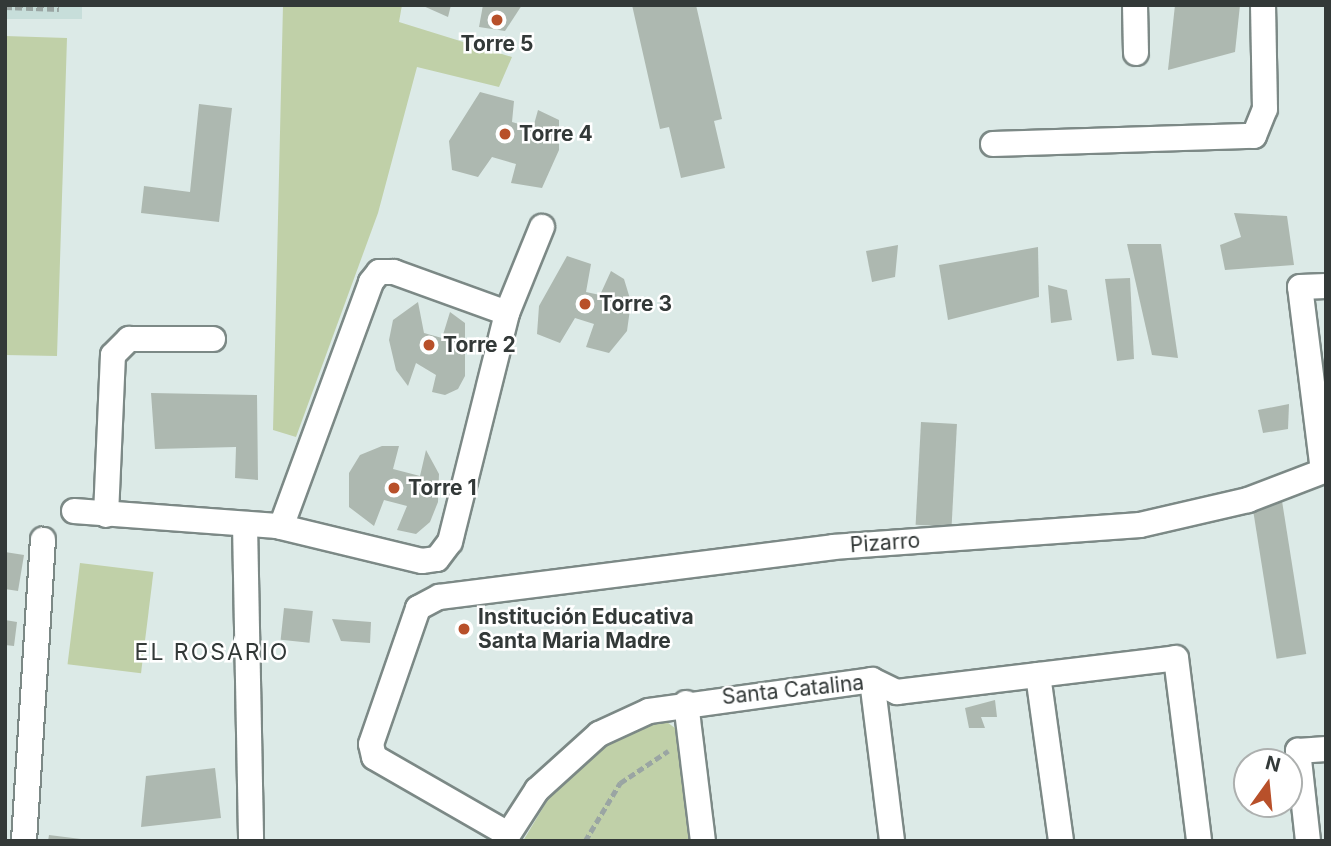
<!DOCTYPE html>
<meta charset="utf-8">
<style>
body{margin:0}
#map{position:relative;width:1331px;height:846px;overflow:hidden;background:#dceae7;font-family:Inter,sans-serif}
div>[style]{position:absolute}
.built>*{inset:0;background:#c7deda;transform-origin:0 0}
.green>*{inset:0;background:#c0d0a8;transform-origin:0 0}
.building>*{inset:0;background:#adb8b0;transform-origin:0 0}
.path>*{height:4.5px;margin-top:-2.25px;transform-origin:0;background:repeating-linear-gradient(90deg,#9aa5a3 0 7px,transparent 0 10.5px)}
.roads{filter:drop-shadow(2px 0 #7c8986) drop-shadow(-2px 0 #7c8986) drop-shadow(0 2px #7c8986) drop-shadow(0 -2px #7c8986)}
.minor>*{height:24px;margin:-12px;padding:0 12px;transform-origin:12px;border-radius:12px;background:#fff}
.dots>*{width:19px;height:19px;translate:-50% -50%;box-sizing:border-box;border:4px solid #fff;border-radius:50%}
span{translate:-50% -50%;white-space:nowrap;text-align:center;line-height:1.15;-webkit-text-stroke:5px #fff;paint-order:stroke}
.poi-label{font-size:21px;color:#333938;font-weight:700}
.left{translate:0 -50%;text-align:left}
.street-label{font-size:21px;color:#333938}
.neighbourhood-label{font-size:23px;color:#333938;letter-spacing:2px}
.frame{position:absolute;inset:0;border:7px solid #333938;pointer-events:none}
.north{position:absolute;left:1233px;top:748px;width:70px;height:70px;box-sizing:border-box;background:#fff;border:2px solid #adb0af;border-radius:50%;rotate:15deg;font-size:19px;font-weight:700;line-height:28px;text-align:center;color:#333938}
.north::after{content:'';display:block;margin:auto;width:24px;height:32px;background:#b8502a;clip-path:polygon(50% 0,100% 100%,50% 72%,0 100%)}
</style>
<div id="map">
<div class="built">
<div style="left:5px;top:5px;width:77px;height:14px"></div>
</div>
<div class="green">
<div style="clip-path:polygon(283px 5px,402px 5px,399px 22px,512px 57px,499px 87px,417px 67px,378px 213px,296px 437px,273px 430px)"></div>
<div style="clip-path:polygon(5px 36px,67px 38px,57px 356px,5px 355px)"></div>
<div style="left:80px;top:563px;width:74px;height:102px;rotate:7deg"></div>
<div style="clip-path:polygon(650px 720px,664px 720px,675px 728px,689px 841px,523px 841px,556px 786px,611px 738px)"></div>
</div>
<div class="building">
<div style="clip-path:polygon(421px 5px,451px 5px,448px 17px)"></div>
<div style="clip-path:polygon(483px 5px,522px 5px,505px 31px,479px 27px)"></div>
<div style="clip-path:polygon(632px 5px,696px 5px,722px 119px,714px 121px,725px 168px,681px 178px,669px 127px,660px 129px)"></div>
<div style="clip-path:polygon(1175px 5px,1240px 5px,1235px 52px,1168px 70px)"></div>
<div style="clip-path:polygon(480px 92px,514px 101px,512px 122px,533px 128px,538px 110px,559px 120px,559px 150px,542px 188px,511px 183px,516px 164px,492px 157px,478px 177px,452px 170px,449px 141px)"></div>
<div style="clip-path:polygon(199px 104px,232px 108px,219px 222px,141px 213px,144px 186px,190px 192px)"></div>
<div style="clip-path:polygon(1234px 213px,1287px 216px,1294px 265px,1225px 270px,1220px 245px,1241px 237px)"></div>
<div style="clip-path:polygon(1127px 244px,1161px 244px,1178px 358px,1152px 355px)"></div>
<div style="clip-path:polygon(898px 245px,895px 277px,872px 282px,866px 251px)"></div>
<div style="clip-path:polygon(1038px 247px,1039px 297px,948px 320px,939px 265px)"></div>
<div style="clip-path:polygon(567px 256px,591px 264px,586px 292px,600px 295px,611px 271px,624px 279px,631px 302px,627px 331px,609px 353px,586px 347px,594px 324px,575px 318px,560px 343px,537px 334px,539px 306px)"></div>
<div style="clip-path:polygon(1130px 278px,1134px 359px,1117px 361px,1105px 279px)"></div>
<div style="clip-path:polygon(1048px 285px,1067px 290px,1072px 320px,1051px 323px)"></div>
<div style="clip-path:polygon(418px 302px,424px 333px,442px 338px,450px 312px,465px 323px,465px 376px,458px 389px,445px 395px,432px 392px,436px 375px,416px 363px,408px 386px,396px 370px,389px 340px,393px 320px)"></div>
<div style="clip-path:polygon(151px 393px,257px 395px,258px 480px,235px 478px,236px 447px,155px 449px)"></div>
<div style="clip-path:polygon(1289px 404px,1288px 429px,1263px 433px,1258px 410px)"></div>
<div style="left:921px;top:422px;width:36px;height:103px;rotate:3deg"></div>
<div style="clip-path:polygon(382px 446px,399px 446px,393px 469px,420px 476px,426px 450px,439px 474px,438px 502px,430px 522px,416px 534px,397px 530px,407px 506px,384px 500px,374px 526px,349px 507px,349px 473px,360px 455px)"></div>
<div style="left:1282px;top:501px;width:155px;height:30px;rotate:81deg"></div>
<div style="clip-path:polygon(5px 552px,24px 555px,18px 591px,5px 589px)"></div>
<div style="left:284px;top:608px;width:29px;height:32px;rotate:6deg"></div>
<div style="clip-path:polygon(332px 619px,371px 622px,370px 643px,341px 641px)"></div>
<div style="clip-path:polygon(5px 620px,17px 622px,14px 646px,5px 645px)"></div>
<div style="clip-path:polygon(995px 700px,997px 717px,981px 717px,985px 728px,969px 728px,965px 708px)"></div>
<div style="clip-path:polygon(215px 768px,221px 818px,141px 827px,146px 776px)"></div>
<div style="clip-path:polygon(49px 835px,81px 839px,81px 841px,48px 841px)"></div>
</div>
<div class="path">
<div style="left:5px;top:7px;width:54px;rotate:2.1deg"></div>
<div style="left:585px;top:841px;width:68px;rotate:-58.9deg"></div>
<div style="left:620px;top:783px;width:58px;rotate:-33.7deg"></div>
</div>
<div class="roads">
<div class="minor">
<div style="left:1135px;top:5px;width:48px;rotate:88.8deg"></div>
<div style="left:993px;top:144px;width:261px;rotate:-1.8deg"></div>
<div style="left:1254px;top:136px;width:29px;rotate:-68deg"></div>
<div style="left:1265px;top:109px;width:104px;rotate:-91.1deg"></div>
<div style="left:1323px;top:471px;width:185px;rotate:-97.1deg"></div>
<div style="left:1300px;top:287px;width:26px;rotate:-2deg"></div>
<div style="left:74px;top:511px;width:204px;rotate:4.2deg"></div>
<div style="left:277px;top:526px;width:149px;rotate:13.6deg"></div>
<div style="left:422px;top:561px;width:15px;rotate:-8deg"></div>
<div style="left:437px;top:559px;width:21px;rotate:-53deg"></div>
<div style="left:450px;top:542px;width:236px;rotate:-76deg"></div>
<div style="left:507px;top:313px;width:93px;rotate:-67.9deg"></div>
<div style="left:106px;top:515px;width:160px;rotate:-87.5deg"></div>
<div style="left:113px;top:355px;width:23px;rotate:-45deg"></div>
<div style="left:129px;top:339px;width:84px"></div>
<div style="left:245px;top:524px;width:317px;rotate:88.9deg"></div>
<div style="left:281px;top:527px;width:261px;rotate:-69.8deg"></div>
<div style="left:371px;top:282px;width:13px;rotate:-51deg"></div>
<div style="left:379px;top:272px;width:15px"></div>
<div style="left:394px;top:272px;width:120px;rotate:19.9deg"></div>
<div style="left:1038px;top:675px;width:168px;rotate:82.1deg"></div>
<div style="left:872px;top:680px;width:162px;rotate:82.9deg"></div>
<div style="left:686px;top:703px;width:139px;rotate:83deg"></div>
<div style="left:506px;top:833px;width:152px;rotate:-150.1deg"></div>
<div style="left:374px;top:757px;width:13px;rotate:-103deg"></div>
<div style="left:371px;top:744px;width:144px;rotate:-70.9deg"></div>
<div style="left:418px;top:608px;width:24px;rotate:-28deg"></div>
<div style="left:439px;top:597px;width:397px;rotate:-7.2deg"></div>
<div style="left:833px;top:547px;width:308px;rotate:-4.1deg"></div>
<div style="left:1140px;top:525px;width:111px;rotate:-13deg"></div>
<div style="left:1248px;top:500px;width:84px;rotate:-21deg"></div>
<div style="left:24px;top:841px;width:302px;rotate:-86.4deg"></div>
<div style="left:504px;top:841px;width:61px;rotate:-57.1deg"></div>
<div style="left:537px;top:790px;width:84px;rotate:-42.1deg"></div>
<div style="left:599px;top:734px;width:55px;rotate:-24.7deg"></div>
<div style="left:649px;top:711px;width:225px;rotate:-7.9deg"></div>
<div style="left:872px;top:680px;width:28px;rotate:26deg"></div>
<div style="left:897px;top:692px;width:281px;rotate:-6.9deg"></div>
<div style="left:1176px;top:658px;width:184px;rotate:82.8deg"></div>
<div style="left:1308px;top:841px;width:91px;rotate:-96.3deg"></div>
<div style="left:1298px;top:751px;width:28px;rotate:-4deg"></div>
</div>
</div>
<div class="dots">
<div style="left:497px;top:20px;background:#b8502a"></div>
<div style="left:505px;top:134px;background:#b8502a"></div>
<div style="left:585px;top:304px;background:#b8502a"></div>
<div style="left:429px;top:345px;background:#b8502a"></div>
<div style="left:394px;top:488px;background:#b8502a"></div>
<div style="left:464px;top:629px;background:#b8502a"></div>
</div>
<div class="poi-label">
<span style="left:497px;top:44px">Torre 5</span>
<span class="left" style="left:519px;top:134px">Torre 4</span>
<span class="left" style="left:599px;top:304px">Torre 3</span>
<span class="left" style="left:443px;top:345px">Torre 2</span>
<span class="left" style="left:408px;top:488px">Torre 1</span>
<span class="left" style="left:478px;top:629px">Institución Educativa<br>Santa Maria Madre</span>
</div>
<div class="street-label">
<span style="left:885px;top:543px;rotate:-4deg">Pizarro</span>
<span style="left:793px;top:690px;rotate:-6deg">Santa Catalina</span>
</div>
<div class="neighbourhood-label">
<span style="left:212px;top:652px">EL ROSARIO</span>
</div>
<div class="frame"></div>
<div class="north">N</div>
</div>
